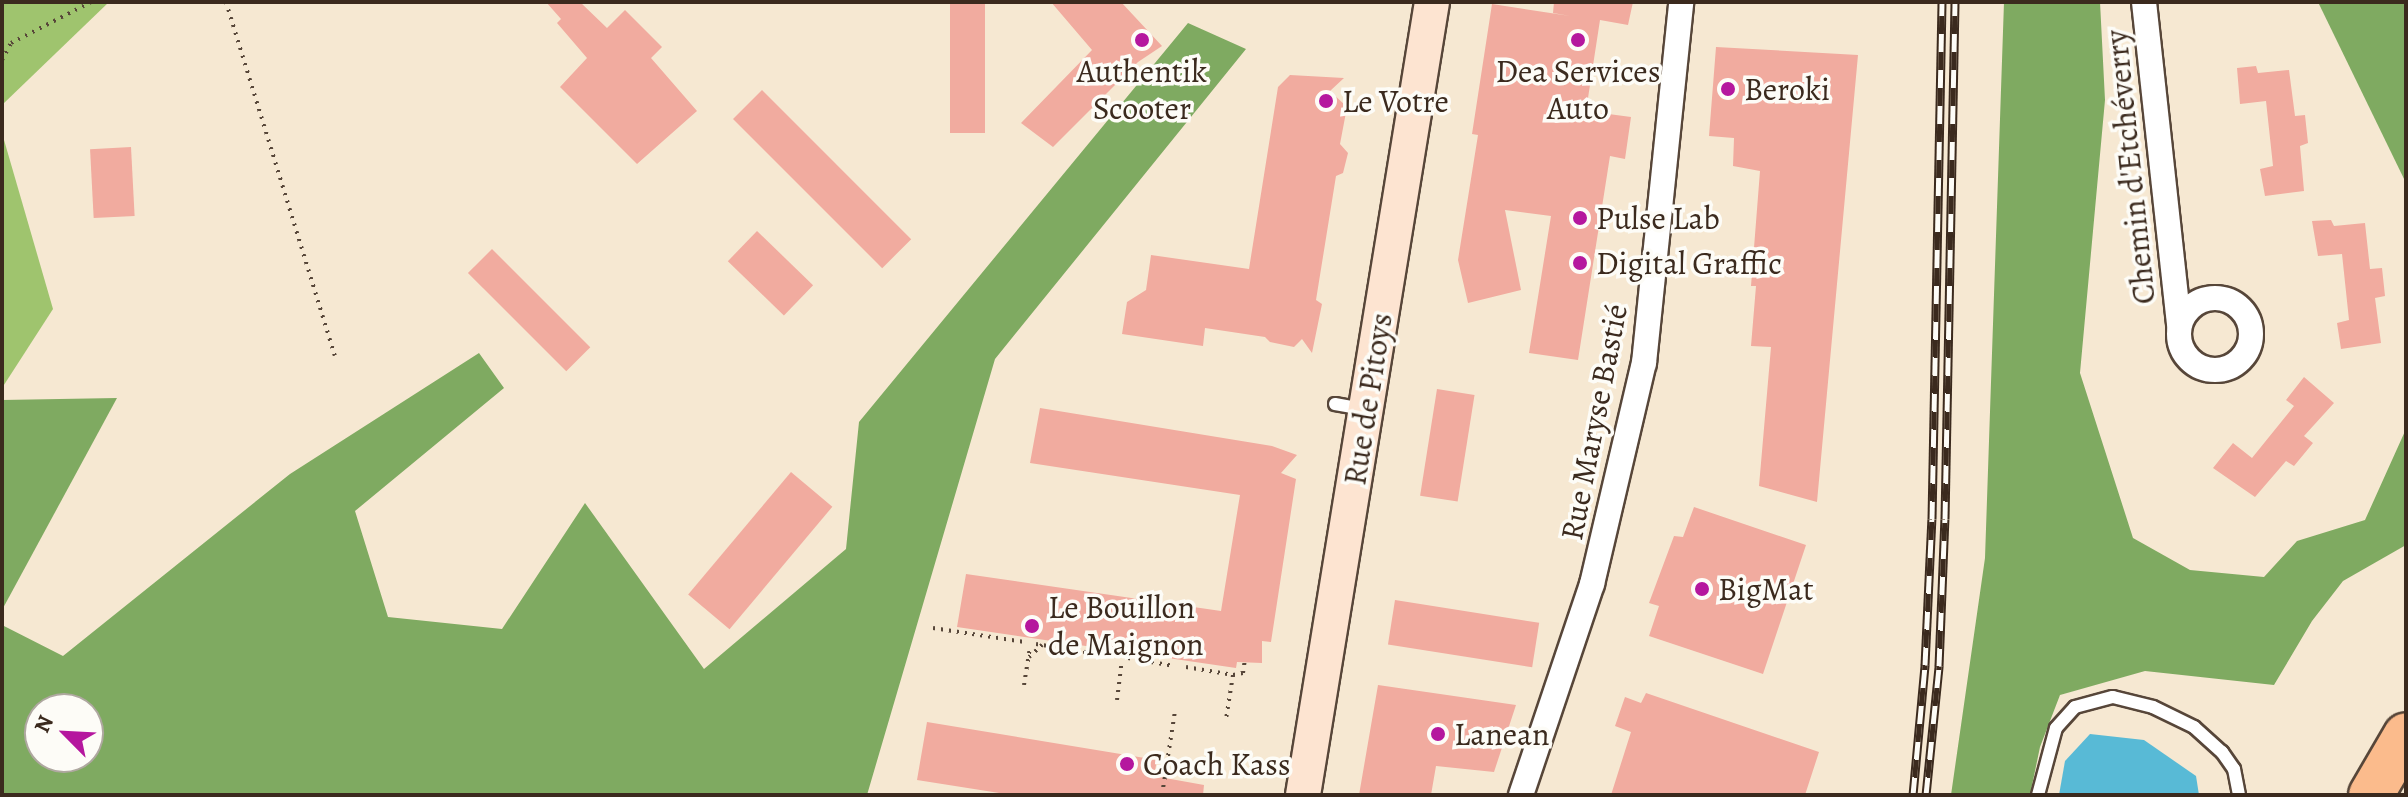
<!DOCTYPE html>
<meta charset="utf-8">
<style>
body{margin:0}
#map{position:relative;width:2408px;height:797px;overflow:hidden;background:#f6e8d2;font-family:Alegreya,serif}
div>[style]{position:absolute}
.green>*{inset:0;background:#9fc46e}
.forest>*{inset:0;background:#7faa61}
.water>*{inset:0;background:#58bad6}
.building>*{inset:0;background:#f1ab9f;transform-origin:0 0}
.path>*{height:4px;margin-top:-2px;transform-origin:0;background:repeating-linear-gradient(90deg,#574639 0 2px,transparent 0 8px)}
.roads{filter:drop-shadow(2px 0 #574639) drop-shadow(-2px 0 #574639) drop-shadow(0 2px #574639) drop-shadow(0 -2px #574639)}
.lane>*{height:12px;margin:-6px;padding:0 6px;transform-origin:6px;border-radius:6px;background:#fff}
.street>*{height:24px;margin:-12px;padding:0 12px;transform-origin:12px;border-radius:12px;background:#fff}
.street>.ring{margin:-12px;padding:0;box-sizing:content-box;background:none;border:24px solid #fff;border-radius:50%}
.secondary>*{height:34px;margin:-17px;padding:0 17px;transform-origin:17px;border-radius:17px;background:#fde4d1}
.highway>*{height:44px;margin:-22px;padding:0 22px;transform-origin:22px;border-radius:22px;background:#fbbb8c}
.rail>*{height:9px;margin-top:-4.5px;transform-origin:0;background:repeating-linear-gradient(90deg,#fdfcf7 0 18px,#3b2a1e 0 36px);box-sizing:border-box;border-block:2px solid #3b2a1e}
.dots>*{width:22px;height:22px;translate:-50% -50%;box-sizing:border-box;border:4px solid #fdfcf7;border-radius:50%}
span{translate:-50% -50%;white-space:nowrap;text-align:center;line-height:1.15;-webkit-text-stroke:7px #fdfcf7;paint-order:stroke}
.poi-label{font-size:32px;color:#3b2a1e}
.left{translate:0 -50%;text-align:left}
.street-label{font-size:32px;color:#3b2a1e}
.frame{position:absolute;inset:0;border:4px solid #3b2a1e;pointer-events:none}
.north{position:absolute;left:24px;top:693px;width:80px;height:80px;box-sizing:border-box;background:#fdfcf7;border:2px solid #afa8a0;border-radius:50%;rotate:294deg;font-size:22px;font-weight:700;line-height:32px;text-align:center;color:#3b2a1e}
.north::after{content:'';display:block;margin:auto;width:28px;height:36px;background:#b5179e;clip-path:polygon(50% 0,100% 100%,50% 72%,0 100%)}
</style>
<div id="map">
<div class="green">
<div style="clip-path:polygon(2px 2px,109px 2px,2px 105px)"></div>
<div style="clip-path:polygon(2px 133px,53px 309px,2px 388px)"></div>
</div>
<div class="forest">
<div style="clip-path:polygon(2004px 2px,2100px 2px,2105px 100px,2080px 373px,2133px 538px,2190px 570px,2264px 577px,2297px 541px,2365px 520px,2406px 429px,2406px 545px,2343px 581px,2312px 621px,2274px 685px,2145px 671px,2060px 695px,2040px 747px,2030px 795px,1951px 795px,1985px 558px)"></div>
<div style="clip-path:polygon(2318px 2px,2406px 2px,2406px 183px)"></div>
<div style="clip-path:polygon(evenodd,1188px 23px,1246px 49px,995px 359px,867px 795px,2px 795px,2px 625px,63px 656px,290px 474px,479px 353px,504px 388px,355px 511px,388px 617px,502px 629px,585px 503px,704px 669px,846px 549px,859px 422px,1188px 23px,40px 709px,88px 709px,88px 757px,40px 757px,40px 709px)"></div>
<div style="clip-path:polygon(117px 398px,2px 610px,2px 400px)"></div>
</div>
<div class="water">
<div style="clip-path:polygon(2090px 734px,2144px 740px,2196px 776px,2199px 795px,2059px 795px,2065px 761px)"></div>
</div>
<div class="building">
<div style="clip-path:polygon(546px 2px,580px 2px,607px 28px,625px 10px,662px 47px,651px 58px,697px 111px,637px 164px,560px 87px,587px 58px,557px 23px,561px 19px)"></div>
<div style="left:950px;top:2px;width:35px;height:131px"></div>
<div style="clip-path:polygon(1051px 2px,1121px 2px,1162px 46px,1138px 62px,1053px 147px,1021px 123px,1092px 50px)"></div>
<div style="clip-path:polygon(1554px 2px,1633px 2px,1628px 25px,1600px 20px,1586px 111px,1631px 117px,1625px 159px,1610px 156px,1578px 360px,1529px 353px,1551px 216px,1505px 210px,1521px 290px,1468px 303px,1458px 260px,1478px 135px,1472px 134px,1492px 4px,1570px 16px,1553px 13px)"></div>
<div style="clip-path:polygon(1716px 47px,1858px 55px,1817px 502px,1759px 486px,1771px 347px,1751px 346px,1756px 286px,1751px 286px,1760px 171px,1733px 166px,1734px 138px,1709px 136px)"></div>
<div style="clip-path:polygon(2256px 66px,2258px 73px,2289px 70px,2295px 116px,2305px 115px,2308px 143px,2300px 146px,2304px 191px,2265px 196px,2260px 169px,2273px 166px,2266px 101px,2240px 104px,2237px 68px)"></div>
<div style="clip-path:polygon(1290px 75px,1344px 78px,1330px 91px,1347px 107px,1340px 144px,1348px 153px,1343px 173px,1336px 176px,1316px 300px,1322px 304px,1312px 353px,1302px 339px,1294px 347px,1270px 342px,1265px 337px,1205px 328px,1203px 346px,1122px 334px,1127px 302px,1146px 290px,1151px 255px,1249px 269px,1278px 87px)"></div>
<div style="left:762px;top:90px;width:211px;height:41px;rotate:45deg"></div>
<div style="left:131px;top:147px;width:69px;height:41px;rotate:87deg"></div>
<div style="clip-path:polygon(2331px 220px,2334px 226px,2365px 223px,2370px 269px,2382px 268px,2385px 296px,2375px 298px,2381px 343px,2341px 349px,2337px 323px,2349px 320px,2342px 254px,2318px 256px,2312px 221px)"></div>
<div style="left:757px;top:231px;width:78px;height:42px;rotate:44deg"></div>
<div style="left:492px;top:249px;width:139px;height:34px;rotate:45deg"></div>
<div style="clip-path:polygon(2304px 377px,2334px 403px,2304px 436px,2313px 443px,2294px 466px,2286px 461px,2255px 497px,2213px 468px,2233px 443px,2252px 458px,2294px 406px,2286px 400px)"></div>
<div style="left:1437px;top:389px;width:38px;height:108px;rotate:9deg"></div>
<div style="clip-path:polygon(1040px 408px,1272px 446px,1297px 455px,1281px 473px,1296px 479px,1271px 642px,1262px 641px,1262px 663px,1237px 662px,1236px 668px,957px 627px,966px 574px,1221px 611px,1240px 495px,1030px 463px)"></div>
<div style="left:791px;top:472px;width:54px;height:160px;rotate:40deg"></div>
<div style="clip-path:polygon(1694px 507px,1806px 545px,1763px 674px,1649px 636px,1659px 606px,1649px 603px,1674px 536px,1683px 537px)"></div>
<div style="left:1395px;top:600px;width:146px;height:45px;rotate:9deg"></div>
<div style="clip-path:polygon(1378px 685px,1516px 705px,1494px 772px,1436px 766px,1431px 795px,1359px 795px)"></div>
<div style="clip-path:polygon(1646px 693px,1819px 752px,1805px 795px,1611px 795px,1631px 732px,1615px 726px,1625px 697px,1641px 703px)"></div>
<div style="clip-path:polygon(927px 722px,1157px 760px,1154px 776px,1204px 785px,1203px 795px,1012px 795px,917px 780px)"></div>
</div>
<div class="path">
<div style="left:226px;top:2px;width:370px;rotate:72.9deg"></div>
<div style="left:2px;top:60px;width:19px;rotate:-62deg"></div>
<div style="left:11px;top:43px;width:90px;rotate:-27.1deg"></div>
<div style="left:933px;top:628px;width:93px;rotate:8.7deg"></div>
<div style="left:1036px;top:644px;width:80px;rotate:9.3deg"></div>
<div style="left:1029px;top:657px;width:18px;rotate:-43deg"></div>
<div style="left:1128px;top:658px;width:47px;rotate:9.9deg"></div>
<div style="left:1186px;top:667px;width:48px;rotate:9.7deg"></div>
<div style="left:1233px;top:675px;width:45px;rotate:99deg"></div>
<div style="left:1233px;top:675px;width:10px;rotate:-11deg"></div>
<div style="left:1243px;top:673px;width:15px;rotate:-82deg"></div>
<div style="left:1024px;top:685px;width:36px;rotate:-81deg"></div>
<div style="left:1117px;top:700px;width:39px;rotate:-83deg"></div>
<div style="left:1162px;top:795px;width:85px;rotate:-81.2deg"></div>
</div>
<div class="roads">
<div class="lane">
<div style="left:1335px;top:404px;width:29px;rotate:10deg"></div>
<div style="left:2038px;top:795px;width:69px;rotate:-75deg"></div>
<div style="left:2056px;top:728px;width:28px;rotate:-48deg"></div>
<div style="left:2075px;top:707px;width:39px;rotate:-15deg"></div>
<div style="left:2113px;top:697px;width:41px;rotate:14deg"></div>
<div style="left:2153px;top:707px;width:46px;rotate:26deg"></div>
<div style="left:2194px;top:727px;width:38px;rotate:42deg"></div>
<div style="left:2222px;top:752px;width:21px;rotate:55deg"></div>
<div style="left:2234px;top:769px;width:26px;rotate:79deg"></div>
</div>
<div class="street">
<div style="left:2144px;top:2px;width:325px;rotate:83.8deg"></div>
<div class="ring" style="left:2179px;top:298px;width:48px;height:48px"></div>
<div style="left:1521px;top:795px;width:223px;rotate:-71.4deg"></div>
<div style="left:1592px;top:584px;width:227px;rotate:-76.8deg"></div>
<div style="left:1644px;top:363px;width:363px;rotate:-84.1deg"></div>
</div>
<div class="secondary">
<div style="left:1303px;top:795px;width:803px;rotate:-80.76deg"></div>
</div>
<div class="highway">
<div style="left:2371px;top:795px;width:69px;rotate:-59.7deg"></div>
</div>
</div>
<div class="rail">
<div style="left:1913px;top:795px;width:131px;rotate:-84.7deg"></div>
<div style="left:1925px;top:665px;width:146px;rotate:-87.3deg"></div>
<div style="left:1932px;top:519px;width:517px;rotate:-88.89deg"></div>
<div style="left:1926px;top:795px;width:130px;rotate:-84.2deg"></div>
<div style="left:1939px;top:666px;width:147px;rotate:-87.7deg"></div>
<div style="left:1945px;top:519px;width:517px;rotate:-88.89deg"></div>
</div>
<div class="dots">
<div style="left:1142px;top:40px;background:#b5179e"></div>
<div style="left:1578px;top:40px;background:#b5179e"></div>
<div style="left:1728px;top:89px;background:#b5179e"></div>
<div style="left:1326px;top:101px;background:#b5179e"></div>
<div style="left:1580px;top:218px;background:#b5179e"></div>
<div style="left:1580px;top:263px;background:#b5179e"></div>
<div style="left:1702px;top:589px;background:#b5179e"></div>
<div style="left:1032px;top:626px;background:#b5179e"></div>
<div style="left:1438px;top:734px;background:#b5179e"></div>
<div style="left:1127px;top:764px;background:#b5179e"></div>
</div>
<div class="poi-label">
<span style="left:1142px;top:90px">Authentik<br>Scooter</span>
<span style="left:1578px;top:90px">Dea Services<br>Auto</span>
<span class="left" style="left:1744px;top:89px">Beroki</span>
<span class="left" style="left:1342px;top:101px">Le Votre</span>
<span class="left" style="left:1596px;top:218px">Pulse Lab</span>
<span class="left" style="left:1596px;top:263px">Digital Graffic</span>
<span class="left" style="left:1718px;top:589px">BigMat</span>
<span class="left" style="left:1048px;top:626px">Le Bouillon<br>de Maignon</span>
<span class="left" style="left:1454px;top:734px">Lanean</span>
<span class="left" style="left:1143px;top:764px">Coach Kass</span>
</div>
<div class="street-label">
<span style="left:2130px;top:167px;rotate:-96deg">Chemin d'Etchéverry</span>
<span style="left:1368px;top:399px;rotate:-81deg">Rue de Pitoys</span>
<span style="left:1594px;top:422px;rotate:-79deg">Rue Maryse Bastié</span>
</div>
<div class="frame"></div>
<div class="north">N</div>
</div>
